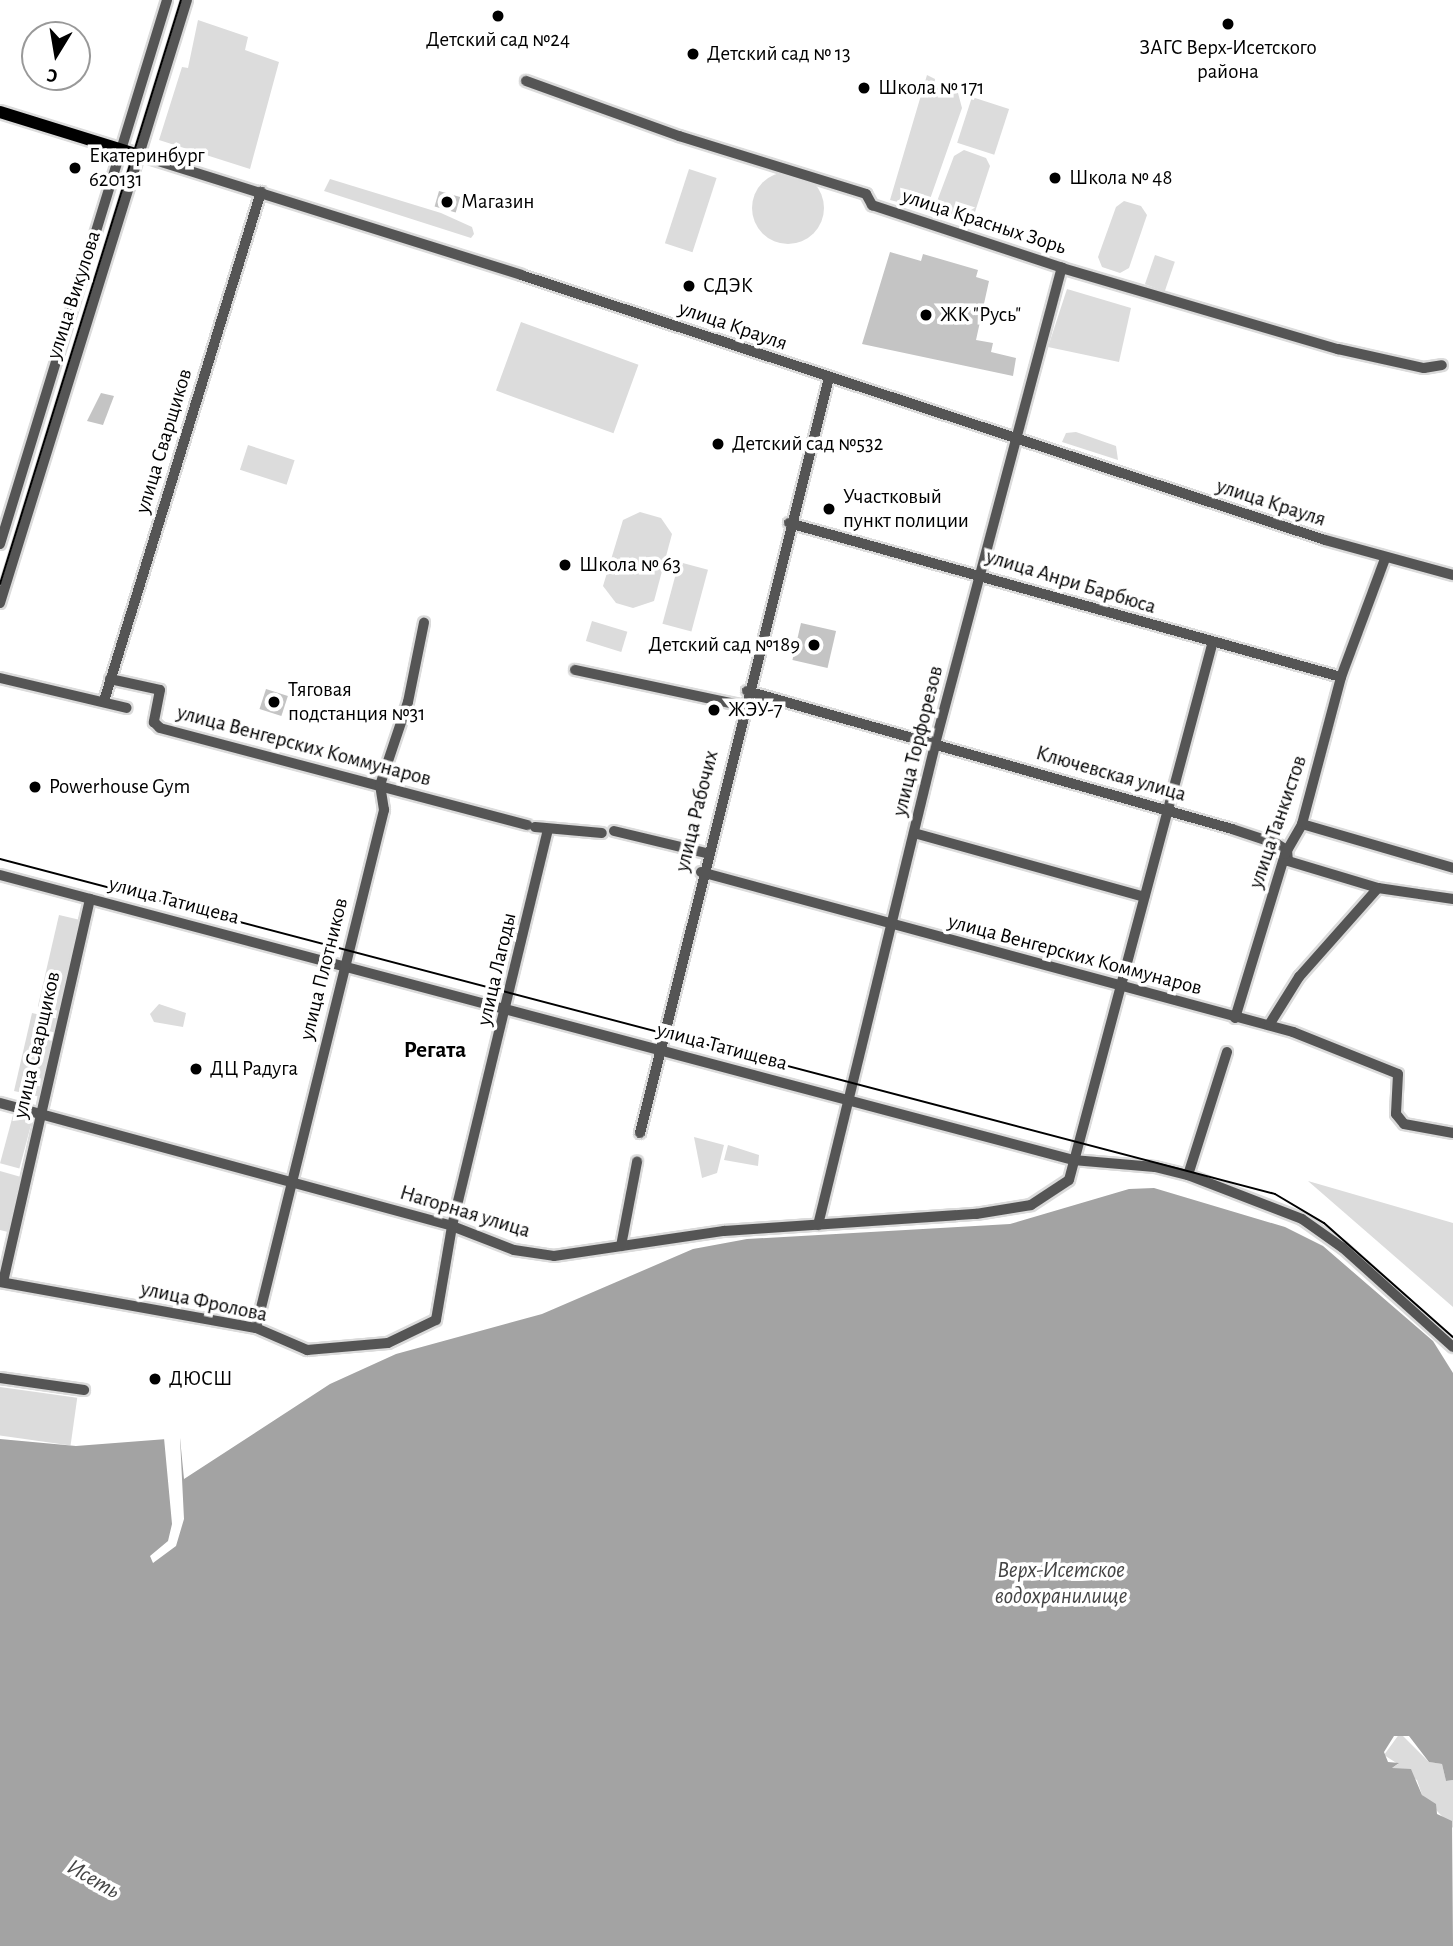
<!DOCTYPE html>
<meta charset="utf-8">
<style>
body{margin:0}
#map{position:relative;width:1453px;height:1946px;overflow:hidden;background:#fff;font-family:"Alegreya Sans",sans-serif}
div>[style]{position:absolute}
.green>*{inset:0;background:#dcdcdc;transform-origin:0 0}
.round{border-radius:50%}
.water>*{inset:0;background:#a3a3a3}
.pier>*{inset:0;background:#fff}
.building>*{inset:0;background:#c4c4c4;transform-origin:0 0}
.roads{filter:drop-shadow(2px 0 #dbdbdb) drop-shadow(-2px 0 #dbdbdb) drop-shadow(0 2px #dbdbdb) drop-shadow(0 -2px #dbdbdb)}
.minor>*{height:10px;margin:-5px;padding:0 5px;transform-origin:5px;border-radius:5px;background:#555}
.major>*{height:12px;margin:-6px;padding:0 6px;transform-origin:6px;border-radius:6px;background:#000}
.tram>*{height:2px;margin:-1px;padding:0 1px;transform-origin:1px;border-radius:1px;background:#000}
.dots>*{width:19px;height:19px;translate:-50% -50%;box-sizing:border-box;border:4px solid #fff;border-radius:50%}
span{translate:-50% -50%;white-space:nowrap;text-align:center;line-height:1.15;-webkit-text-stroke:7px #fff;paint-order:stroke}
.poi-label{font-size:21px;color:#000}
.left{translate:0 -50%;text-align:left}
.right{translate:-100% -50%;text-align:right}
.street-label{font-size:21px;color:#000}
.neighbourhood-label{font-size:23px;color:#000;font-weight:700}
.water-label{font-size:23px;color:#444;font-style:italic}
.north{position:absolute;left:21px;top:21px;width:70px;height:70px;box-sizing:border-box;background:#fff;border:2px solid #999;border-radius:50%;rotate:191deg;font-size:19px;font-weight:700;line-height:28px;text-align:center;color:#000}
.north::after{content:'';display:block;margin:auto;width:24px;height:32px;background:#000;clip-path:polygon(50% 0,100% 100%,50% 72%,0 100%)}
</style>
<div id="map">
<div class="green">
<div style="clip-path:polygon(198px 20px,248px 37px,245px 50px,279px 62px,250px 169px,159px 140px,182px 67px,188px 68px)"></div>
<div style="clip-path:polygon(927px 75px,935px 79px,934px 88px,950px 87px,958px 93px,962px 108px,929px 202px,913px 204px,901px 197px,898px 202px,890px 200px)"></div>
<div style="left:972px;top:97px;width:39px;height:48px;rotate:18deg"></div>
<div style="clip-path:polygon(964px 150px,986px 158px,990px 166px,973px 218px,961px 223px,942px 217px,936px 204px,954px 156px)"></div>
<div style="left:689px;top:169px;width:29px;height:78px;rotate:18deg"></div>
<div class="round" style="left:752px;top:172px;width:72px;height:72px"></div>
<div style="clip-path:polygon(330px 179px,441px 213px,472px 227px,474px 234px,471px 238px,324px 191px)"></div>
<div style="clip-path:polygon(1124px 201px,1141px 206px,1147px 215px,1129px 268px,1120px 273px,1102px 267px,1098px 257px,1116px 207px)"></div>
<div style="left:1155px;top:255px;width:21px;height:31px;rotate:19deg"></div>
<div style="clip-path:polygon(1067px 289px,1131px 308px,1119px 362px,1048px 347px)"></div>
<div style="left:521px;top:322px;width:125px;height:73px;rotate:20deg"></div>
<div style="clip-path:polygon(1076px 432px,1116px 446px,1118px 460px,1062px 442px,1066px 433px)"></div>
<div style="left:248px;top:445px;width:49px;height:26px;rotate:18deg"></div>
<div style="clip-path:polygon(640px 512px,661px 518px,672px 534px,654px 601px,633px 608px,616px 603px,603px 586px,623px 520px)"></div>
<div style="left:679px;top:562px;width:30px;height:64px;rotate:15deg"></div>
<div style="left:592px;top:621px;width:37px;height:21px;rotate:17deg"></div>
<div style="left:59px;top:915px;width:22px;height:94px;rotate:13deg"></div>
<div style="clip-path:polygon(159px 1004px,186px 1013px,183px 1027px,154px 1022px,150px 1014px)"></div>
<div style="left:32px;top:1013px;width:26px;height:80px;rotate:13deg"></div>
<div style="left:13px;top:1115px;width:20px;height:50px;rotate:15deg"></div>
<div style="clip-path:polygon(694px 1137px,724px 1145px,717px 1173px,702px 1178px)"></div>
<div style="clip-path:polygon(728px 1145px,759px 1155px,758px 1166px,724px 1160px)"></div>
<div style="clip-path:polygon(0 1171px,21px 1177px,8px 1232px,0 1230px)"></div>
<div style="clip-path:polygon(1308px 1181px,1453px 1223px,1453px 1307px)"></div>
<div style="left:0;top:1387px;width:78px;height:48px;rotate:8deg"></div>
<div style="clip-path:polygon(1400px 1733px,1429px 1762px,1442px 1764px,1446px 1781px,1453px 1780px,1453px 1828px,1422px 1795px,1417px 1780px,1392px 1768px,1398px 1764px,1384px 1755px)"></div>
</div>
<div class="water">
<div style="clip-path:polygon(1154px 1188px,1285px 1227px,1323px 1246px,1433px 1341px,1453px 1373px,1453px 1780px,1446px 1781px,1442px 1764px,1429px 1762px,1409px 1736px,1394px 1736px,1384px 1752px,1388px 1762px,1399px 1763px,1392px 1768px,1411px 1769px,1422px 1795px,1436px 1804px,1437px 1814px,1452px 1821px,1453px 1946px,0 1946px,0 1439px,76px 1446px,180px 1438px,184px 1479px,330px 1384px,396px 1354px,542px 1314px,693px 1249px,747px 1239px,1010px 1224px,1129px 1189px)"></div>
</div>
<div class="pier">
<div style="clip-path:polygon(164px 1438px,180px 1438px,184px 1519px,176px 1546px,153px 1563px,150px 1556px,168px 1541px,172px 1524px)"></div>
</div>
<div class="building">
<div style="left:439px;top:191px;width:22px;height:16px;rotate:16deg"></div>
<div style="clip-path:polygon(890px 252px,921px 261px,923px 254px,978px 270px,976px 277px,989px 281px,976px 340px,993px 343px,991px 352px,1016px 358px,1013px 376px,862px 344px)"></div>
<div style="clip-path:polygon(101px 393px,114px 396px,103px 425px,87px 421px)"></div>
<div style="left:801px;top:623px;width:36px;height:38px;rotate:13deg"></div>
<div style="left:266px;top:689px;width:23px;height:21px;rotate:18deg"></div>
</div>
<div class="roads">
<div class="minor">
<div style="left:526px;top:81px;width:163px;rotate:19.8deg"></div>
<div style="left:679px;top:136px;width:196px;rotate:17.2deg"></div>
<div style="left:866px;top:194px;width:13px;rotate:61deg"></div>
<div style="left:872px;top:205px;width:200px;rotate:18.3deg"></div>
<div style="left:1062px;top:268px;width:288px;rotate:16.4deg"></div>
<div style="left:1338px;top:349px;width:88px;rotate:12.5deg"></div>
<div style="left:1424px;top:368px;width:18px;rotate:-9deg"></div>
<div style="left:139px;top:155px;width:400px;rotate:17.4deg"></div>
<div style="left:521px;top:275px;width:847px;rotate:18.24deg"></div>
<div style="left:1325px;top:540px;width:133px;rotate:15.3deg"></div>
<div style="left:789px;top:523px;width:573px;rotate:15.59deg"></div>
<div style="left:0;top:544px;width:569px;rotate:-72.93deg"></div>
<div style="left:0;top:603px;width:631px;rotate:-72.77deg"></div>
<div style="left:575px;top:670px;width:173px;rotate:12deg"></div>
<div style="left:0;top:678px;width:130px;rotate:13.3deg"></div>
<div style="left:110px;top:679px;width:51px;rotate:12.4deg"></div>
<div style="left:160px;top:690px;width:33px;rotate:101deg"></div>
<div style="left:154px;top:722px;width:8px;rotate:45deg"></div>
<div style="left:160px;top:728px;width:380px;rotate:14.8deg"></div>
<div style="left:747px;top:691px;width:504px;rotate:15.88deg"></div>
<div style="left:1232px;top:829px;width:47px;rotate:18.4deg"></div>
<div style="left:1277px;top:844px;width:12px;rotate:31deg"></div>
<div style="left:1287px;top:850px;width:11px;rotate:85deg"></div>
<div style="left:1288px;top:861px;width:94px;rotate:16.7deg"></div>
<div style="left:1378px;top:888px;width:76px;rotate:8.3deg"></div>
<div style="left:104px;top:701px;width:533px;rotate:-72.86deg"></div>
<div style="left:1302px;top:824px;width:157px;rotate:16.2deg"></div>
<div style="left:535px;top:827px;width:67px;rotate:5.1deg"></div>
<div style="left:614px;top:831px;width:95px;rotate:13.4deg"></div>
<div style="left:914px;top:833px;width:239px;rotate:15.5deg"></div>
<div style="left:701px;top:872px;width:613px;rotate:15.12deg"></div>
<div style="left:1293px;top:1032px;width:113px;rotate:21.8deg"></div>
<div style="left:1398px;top:1074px;width:40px;rotate:92.9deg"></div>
<div style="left:1396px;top:1114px;width:13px;rotate:51deg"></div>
<div style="left:1404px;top:1124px;width:50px;rotate:10.4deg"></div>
<div style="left:0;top:875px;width:1110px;rotate:14.87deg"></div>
<div style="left:1073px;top:1160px;width:82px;rotate:4.9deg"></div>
<div style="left:1155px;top:1167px;width:34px;rotate:14deg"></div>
<div style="left:1188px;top:1175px;width:122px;rotate:21.1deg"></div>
<div style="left:1302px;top:1219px;width:50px;rotate:35.3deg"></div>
<div style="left:1343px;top:1248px;width:148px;rotate:42deg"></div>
<div style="left:1235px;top:1018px;width:171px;rotate:-73deg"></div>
<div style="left:1285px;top:854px;width:34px;rotate:-60deg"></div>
<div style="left:1302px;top:824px;width:152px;rotate:-75.1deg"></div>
<div style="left:1341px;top:677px;width:126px;rotate:-69.6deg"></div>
<div style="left:1269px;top:1025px;width:57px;rotate:-58deg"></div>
<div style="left:1299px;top:977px;width:119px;rotate:-48.4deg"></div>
<div style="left:0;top:1103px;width:468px;rotate:15.2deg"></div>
<div style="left:452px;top:1226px;width:66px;rotate:21.2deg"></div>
<div style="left:514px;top:1250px;width:40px;rotate:8.5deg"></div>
<div style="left:554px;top:1256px;width:172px;rotate:-8.4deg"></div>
<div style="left:724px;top:1231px;width:253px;rotate:-3.9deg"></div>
<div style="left:976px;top:1214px;width:56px;rotate:-9.3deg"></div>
<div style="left:1031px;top:1205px;width:45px;rotate:-33.3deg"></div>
<div style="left:1069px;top:1180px;width:554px;rotate:-75.04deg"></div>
<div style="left:640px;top:1133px;width:778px;rotate:-75.95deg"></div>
<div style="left:1188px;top:1175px;width:129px;rotate:-72.4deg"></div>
<div style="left:818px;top:1225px;width:495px;rotate:-76.3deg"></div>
<div style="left:935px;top:744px;width:493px;rotate:-75.1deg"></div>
<div style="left:621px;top:1246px;width:86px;rotate:-79.2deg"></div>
<div style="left:0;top:1282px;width:260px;rotate:10.2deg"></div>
<div style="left:256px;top:1328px;width:56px;rotate:23.3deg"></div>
<div style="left:307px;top:1350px;width:81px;rotate:-4.9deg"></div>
<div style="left:388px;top:1343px;width:53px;rotate:-25.6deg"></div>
<div style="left:436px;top:1320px;width:95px;rotate:-80.3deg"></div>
<div style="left:452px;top:1226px;width:407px;rotate:-76.4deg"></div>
<div style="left:3px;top:1282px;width:393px;rotate:-77.2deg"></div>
<div style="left:256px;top:1328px;width:534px;rotate:-76.12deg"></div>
<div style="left:384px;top:810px;width:25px;rotate:-99deg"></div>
<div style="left:380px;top:785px;width:88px;rotate:-71.4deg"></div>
<div style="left:408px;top:702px;width:81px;rotate:-78.6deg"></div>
<div style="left:0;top:1378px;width:85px;rotate:8.1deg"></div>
</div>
<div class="major">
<div style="left:0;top:112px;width:145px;rotate:17.2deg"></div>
</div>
</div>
<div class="tram">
<div style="left:0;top:584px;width:611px;rotate:-72.78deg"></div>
<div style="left:0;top:859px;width:1318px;rotate:14.72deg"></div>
<div style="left:1275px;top:1194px;width:57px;rotate:30.6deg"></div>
<div style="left:1324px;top:1223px;width:172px;rotate:41.5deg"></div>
</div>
<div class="dots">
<div style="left:498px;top:16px;background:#000"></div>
<div style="left:1228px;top:24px;background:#000"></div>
<div style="left:693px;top:54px;background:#000"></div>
<div style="left:864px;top:88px;background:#000"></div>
<div style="left:75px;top:168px;background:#000"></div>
<div style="left:1055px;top:178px;background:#000"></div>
<div style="left:447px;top:202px;background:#000"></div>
<div style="left:689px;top:286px;background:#000"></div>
<div style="left:926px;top:315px;background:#000"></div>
<div style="left:718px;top:444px;background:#000"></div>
<div style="left:829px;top:509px;background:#000"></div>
<div style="left:565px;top:565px;background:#000"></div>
<div style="left:814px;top:645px;background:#000"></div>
<div style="left:274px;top:702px;background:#000"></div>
<div style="left:714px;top:710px;background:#000"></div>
<div style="left:35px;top:787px;background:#000"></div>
<div style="left:196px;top:1069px;background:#000"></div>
<div style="left:155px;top:1379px;background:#000"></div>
</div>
<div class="poi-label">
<span style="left:498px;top:40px">Детский сад №24</span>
<span style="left:1228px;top:60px">ЗАГС Верх-Исетского<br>района</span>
<span class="left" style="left:707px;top:54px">Детский сад № 13</span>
<span class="left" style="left:878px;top:88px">Школа № 171</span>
<span class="left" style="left:89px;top:168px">Екатеринбург<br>620131</span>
<span class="left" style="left:1069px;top:178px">Школа № 48</span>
<span class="left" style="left:461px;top:202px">Магазин</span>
<span class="left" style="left:703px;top:286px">СДЭК</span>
<span class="left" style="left:940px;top:315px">ЖК "Русь"</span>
<span class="left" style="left:732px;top:444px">Детский сад №532</span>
<span class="left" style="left:843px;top:509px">Участковый<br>пункт полиции</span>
<span class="left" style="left:579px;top:565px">Школа № 63</span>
<span class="right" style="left:800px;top:645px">Детский сад №189</span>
<span class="left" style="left:288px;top:702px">Тяговая<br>подстанция №31</span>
<span class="left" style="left:728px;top:710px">ЖЭУ-7</span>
<span class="left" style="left:49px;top:787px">Powerhouse Gym</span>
<span class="left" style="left:210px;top:1069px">ДЦ Радуга</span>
<span class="left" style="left:169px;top:1379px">ДЮСШ</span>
</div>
<div class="street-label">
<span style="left:984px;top:222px;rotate:18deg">улица Красных Зорь</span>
<span style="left:74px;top:295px;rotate:-72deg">улица Викулова</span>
<span style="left:733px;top:326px;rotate:19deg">улица Крауля</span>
<span style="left:164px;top:441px;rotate:-73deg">улица Сварщиков</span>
<span style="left:1271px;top:503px;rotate:18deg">улица Крауля</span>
<span style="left:1071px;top:582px;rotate:17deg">улица Анри Барбюса</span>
<span style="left:918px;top:741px;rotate:-76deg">улица Торфорезов</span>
<span style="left:304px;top:746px;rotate:15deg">улица Венгерских Коммунаров</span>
<span style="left:1111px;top:774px;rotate:16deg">Ключевская улица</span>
<span style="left:697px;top:811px;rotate:-76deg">улица Рабочих</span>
<span style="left:1278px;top:822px;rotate:-71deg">улица Танкистов</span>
<span style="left:174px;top:901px;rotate:15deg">улица Татищева</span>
<span style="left:1075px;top:955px;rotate:15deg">улица Венгерских Коммунаров</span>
<span style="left:324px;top:969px;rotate:-76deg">улица Плотников</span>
<span style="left:497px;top:969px;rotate:-77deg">улица Лагоды</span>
<span style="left:37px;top:1045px;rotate:-77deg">улица Сварщиков</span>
<span style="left:722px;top:1047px;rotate:15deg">улица Татищева</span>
<span style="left:465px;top:1212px;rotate:17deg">Нагорная улица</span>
<span style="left:204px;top:1302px;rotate:12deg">улица Фролова</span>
</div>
<div class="neighbourhood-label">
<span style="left:435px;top:1051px">Регата</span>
</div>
<div class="water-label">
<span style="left:1061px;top:1584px">Верх-Исетское<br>водохранилище</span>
<span style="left:93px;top:1880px;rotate:30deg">Исеть</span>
</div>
<div class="north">С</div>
</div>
